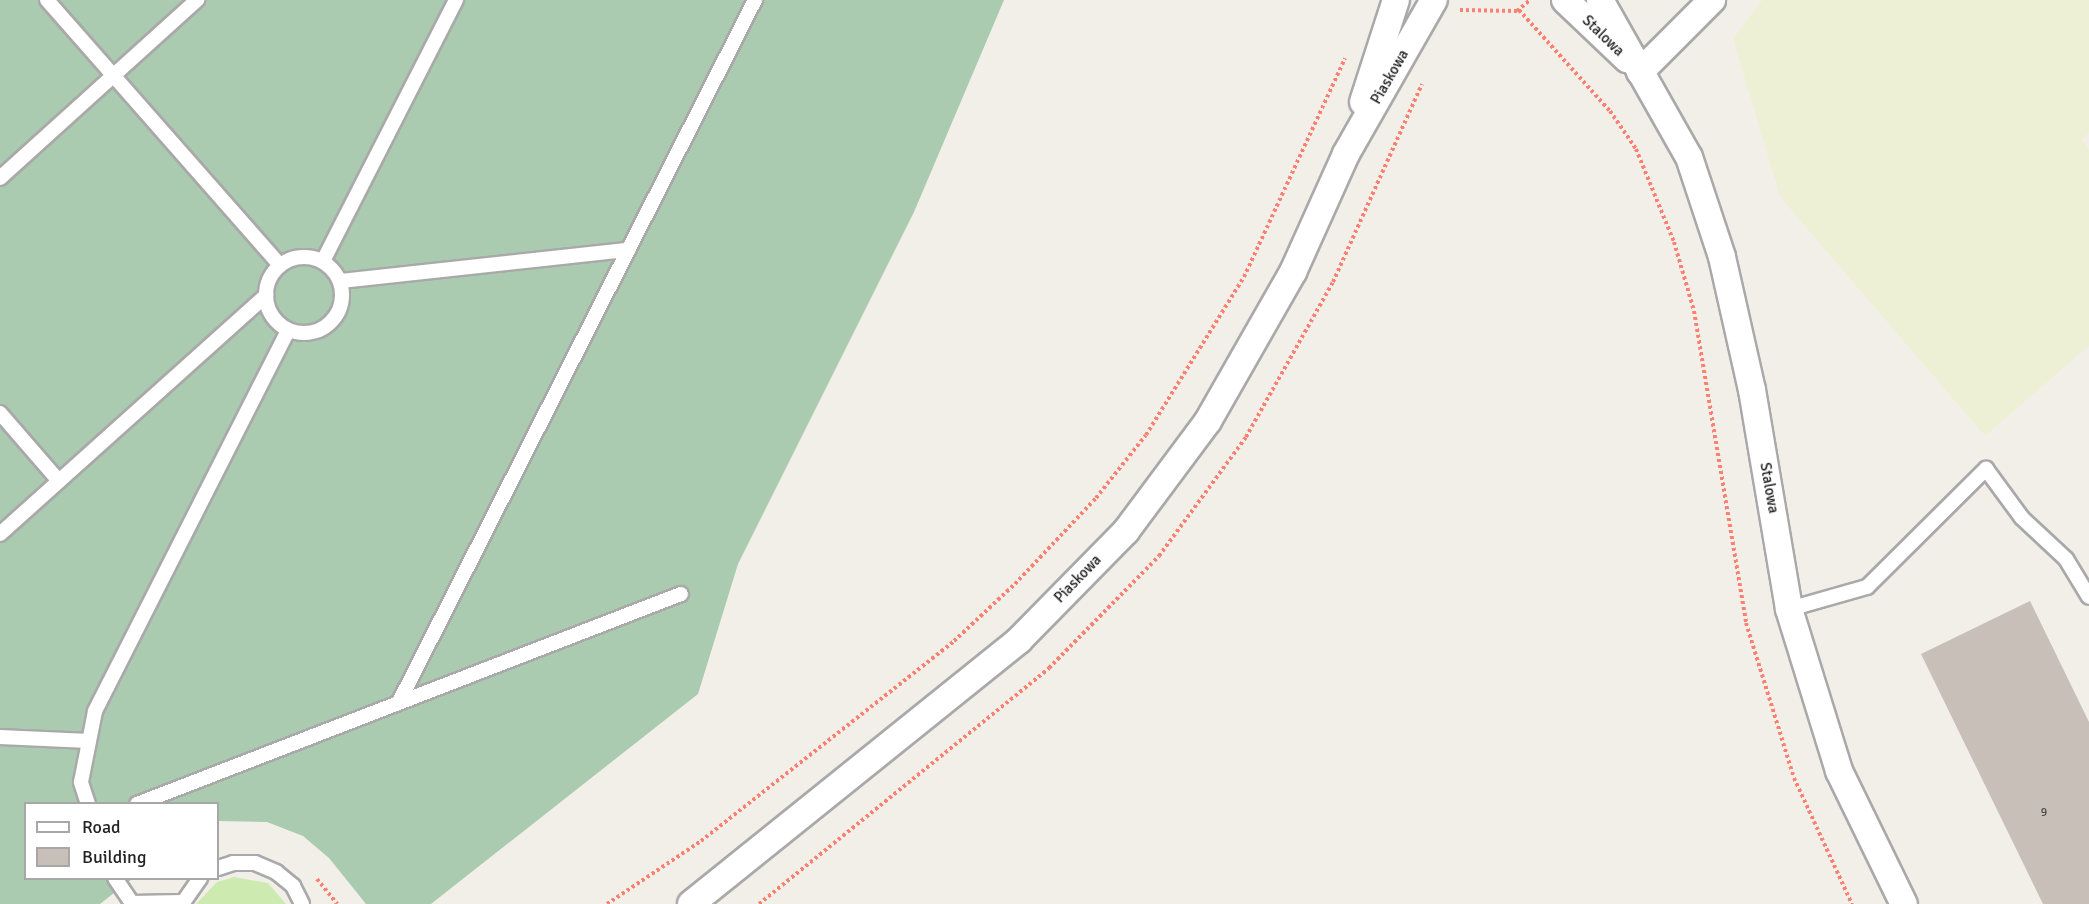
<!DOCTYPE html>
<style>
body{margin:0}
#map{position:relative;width:2089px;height:904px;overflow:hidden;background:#f2efe9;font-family:Signika,sans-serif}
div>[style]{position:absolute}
.farmland>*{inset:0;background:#eef0d5}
.grass>*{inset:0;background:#cdebb0}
.cemetery>*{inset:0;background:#aacbaf}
.building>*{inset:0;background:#c7bfb8}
.path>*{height:4px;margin-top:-2px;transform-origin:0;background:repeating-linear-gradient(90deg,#fa8072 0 3px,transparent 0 6px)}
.roads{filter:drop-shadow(2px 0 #a9a9a9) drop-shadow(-2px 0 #a9a9a9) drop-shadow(0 2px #a9a9a9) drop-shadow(0 -2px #a9a9a9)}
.service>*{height:14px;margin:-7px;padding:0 7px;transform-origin:7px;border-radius:7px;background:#fff}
.service>.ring{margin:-7px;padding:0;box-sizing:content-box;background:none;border:14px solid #fff;border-radius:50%}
.minor>*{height:26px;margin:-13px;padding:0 13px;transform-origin:13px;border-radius:13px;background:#fff}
span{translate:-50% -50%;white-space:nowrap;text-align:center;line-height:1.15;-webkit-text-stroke:4.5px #fff;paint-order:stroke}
.number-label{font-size:12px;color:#4b4948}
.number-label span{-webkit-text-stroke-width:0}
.street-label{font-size:15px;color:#222}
.legend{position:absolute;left:24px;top:802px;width:195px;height:78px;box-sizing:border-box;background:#fff;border:2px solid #a7a7a7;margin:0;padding:8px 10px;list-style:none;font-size:18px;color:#222}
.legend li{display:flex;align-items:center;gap:12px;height:30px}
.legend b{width:30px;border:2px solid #a7a7a7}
</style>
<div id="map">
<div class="farmland">
<div style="clip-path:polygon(1762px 0,2089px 0,2089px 132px,2082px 140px,2089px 150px,2089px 346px,1985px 436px,1780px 197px,1733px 39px)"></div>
</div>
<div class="grass">
<div style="clip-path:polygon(234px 877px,268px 883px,286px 904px,196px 904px,217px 882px)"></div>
</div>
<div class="cemetery">
<div style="clip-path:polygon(0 0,1004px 0,914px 212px,738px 564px,698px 694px,431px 904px,366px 904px,329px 858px,303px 836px,267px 822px,218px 821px,218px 804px,26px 804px,26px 878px,132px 879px,100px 904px,0 904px)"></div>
</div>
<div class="building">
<div style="clip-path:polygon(2030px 601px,2089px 722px,2089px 904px,2043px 904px,1921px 654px)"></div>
</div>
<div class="path">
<div style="left:1460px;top:10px;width:57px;rotate:1deg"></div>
<div style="left:1517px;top:11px;width:17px;rotate:-40deg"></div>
<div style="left:1519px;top:10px;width:136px;rotate:48deg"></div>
<div style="left:1610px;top:111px;width:46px;rotate:55.6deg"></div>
<div style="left:1636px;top:149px;width:100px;rotate:67.8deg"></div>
<div style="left:1674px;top:242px;width:72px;rotate:73.8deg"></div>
<div style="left:1694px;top:311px;width:316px;rotate:80.5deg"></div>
<div style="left:1746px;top:623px;width:162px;rotate:72.8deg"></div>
<div style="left:1794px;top:778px;width:139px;rotate:65.3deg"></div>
<div style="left:317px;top:879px;width:32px;rotate:51deg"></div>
<div style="left:607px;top:904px;width:113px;rotate:-33.8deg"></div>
<div style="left:701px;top:841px;width:323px;rotate:-38.3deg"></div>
<div style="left:954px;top:641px;width:83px;rotate:-43.1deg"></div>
<div style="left:1015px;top:584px;width:118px;rotate:-46.7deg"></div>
<div style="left:1096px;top:498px;width:80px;rotate:-51.6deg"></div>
<div style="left:1146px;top:435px;width:186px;rotate:-58.2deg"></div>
<div style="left:1244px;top:277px;width:241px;rotate:-65.2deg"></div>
<div style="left:759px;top:904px;width:374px;rotate:-39.1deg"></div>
<div style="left:1049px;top:668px;width:157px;rotate:-45.5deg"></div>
<div style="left:1159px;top:556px;width:147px;rotate:-53.8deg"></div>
<div style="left:1246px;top:437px;width:178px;rotate:-60.7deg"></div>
<div style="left:1333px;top:282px;width:217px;rotate:-65.8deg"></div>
</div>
<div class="roads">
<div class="service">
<div style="left:47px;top:0;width:353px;rotate:48.7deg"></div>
<div style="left:0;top:178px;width:266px;rotate:-42.1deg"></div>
<div class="ring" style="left:266px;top:257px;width:62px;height:62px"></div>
<div style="left:323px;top:261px;width:293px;rotate:-63deg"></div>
<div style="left:341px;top:281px;width:289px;rotate:-6.2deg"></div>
<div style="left:0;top:413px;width:90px;rotate:49.1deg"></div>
<div style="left:0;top:534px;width:358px;rotate:-41.9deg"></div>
<div style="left:1789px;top:609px;width:81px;rotate:-15.8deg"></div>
<div style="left:1867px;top:587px;width:168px;rotate:-44.8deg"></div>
<div style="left:1986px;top:469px;width:61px;rotate:53.7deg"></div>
<div style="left:2022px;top:518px;width:60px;rotate:43deg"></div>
<div style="left:2066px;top:559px;width:44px;rotate:58.8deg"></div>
<div style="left:399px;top:702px;width:787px;rotate:-63.11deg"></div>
<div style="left:0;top:737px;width:89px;rotate:2.6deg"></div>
<div style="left:88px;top:804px;width:23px;rotate:-108deg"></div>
<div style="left:81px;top:782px;width:72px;rotate:-78.8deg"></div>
<div style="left:95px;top:711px;width:427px;rotate:-63.1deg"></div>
<div style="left:137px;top:804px;width:583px;rotate:-21.11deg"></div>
<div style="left:218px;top:868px;width:16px;rotate:-18deg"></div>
<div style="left:233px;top:863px;width:22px"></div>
<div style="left:255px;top:863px;width:23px;rotate:23deg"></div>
<div style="left:276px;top:872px;width:22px;rotate:39deg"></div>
<div style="left:293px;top:886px;width:20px;rotate:63deg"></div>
<div style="left:115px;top:878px;width:30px;rotate:56deg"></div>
<div style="left:132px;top:903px;width:50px;rotate:-1.1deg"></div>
<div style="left:182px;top:904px;width:32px;rotate:-55deg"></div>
</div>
<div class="minor">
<div style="left:1565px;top:0;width:86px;rotate:43.6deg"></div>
<div style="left:1600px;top:0;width:180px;rotate:60.5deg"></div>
<div style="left:1689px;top:157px;width:105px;rotate:71.7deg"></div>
<div style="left:1722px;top:257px;width:136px;rotate:77.3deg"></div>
<div style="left:1752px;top:390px;width:222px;rotate:80.4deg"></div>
<div style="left:1789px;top:609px;width:170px;rotate:72.8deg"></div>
<div style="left:1839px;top:771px;width:148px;rotate:64deg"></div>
<div style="left:1640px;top:72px;width:102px;rotate:-45deg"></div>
<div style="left:1363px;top:102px;width:107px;rotate:-72.1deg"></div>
<div style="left:691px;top:904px;width:421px;rotate:-38.8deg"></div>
<div style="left:1019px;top:640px;width:153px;rotate:-45.5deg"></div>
<div style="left:1126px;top:531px;width:137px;rotate:-53.3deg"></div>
<div style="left:1208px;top:421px;width:172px;rotate:-60.3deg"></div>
<div style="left:1293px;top:272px;width:129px;rotate:-65.8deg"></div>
<div style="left:1346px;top:154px;width:177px;rotate:-60.3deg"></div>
</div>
</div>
<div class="number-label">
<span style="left:2044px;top:813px">9</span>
</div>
<div class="street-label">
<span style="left:1603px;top:36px;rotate:44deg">Stalowa</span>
<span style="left:1390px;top:77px;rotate:-60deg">Piaskowa</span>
<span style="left:1769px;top:488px;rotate:80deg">Stalowa</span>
<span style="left:1078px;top:579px;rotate:-46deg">Piaskowa</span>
</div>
<ul class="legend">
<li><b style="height:8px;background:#fff"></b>Road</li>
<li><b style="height:16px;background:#c7bfb8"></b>Building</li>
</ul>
</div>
